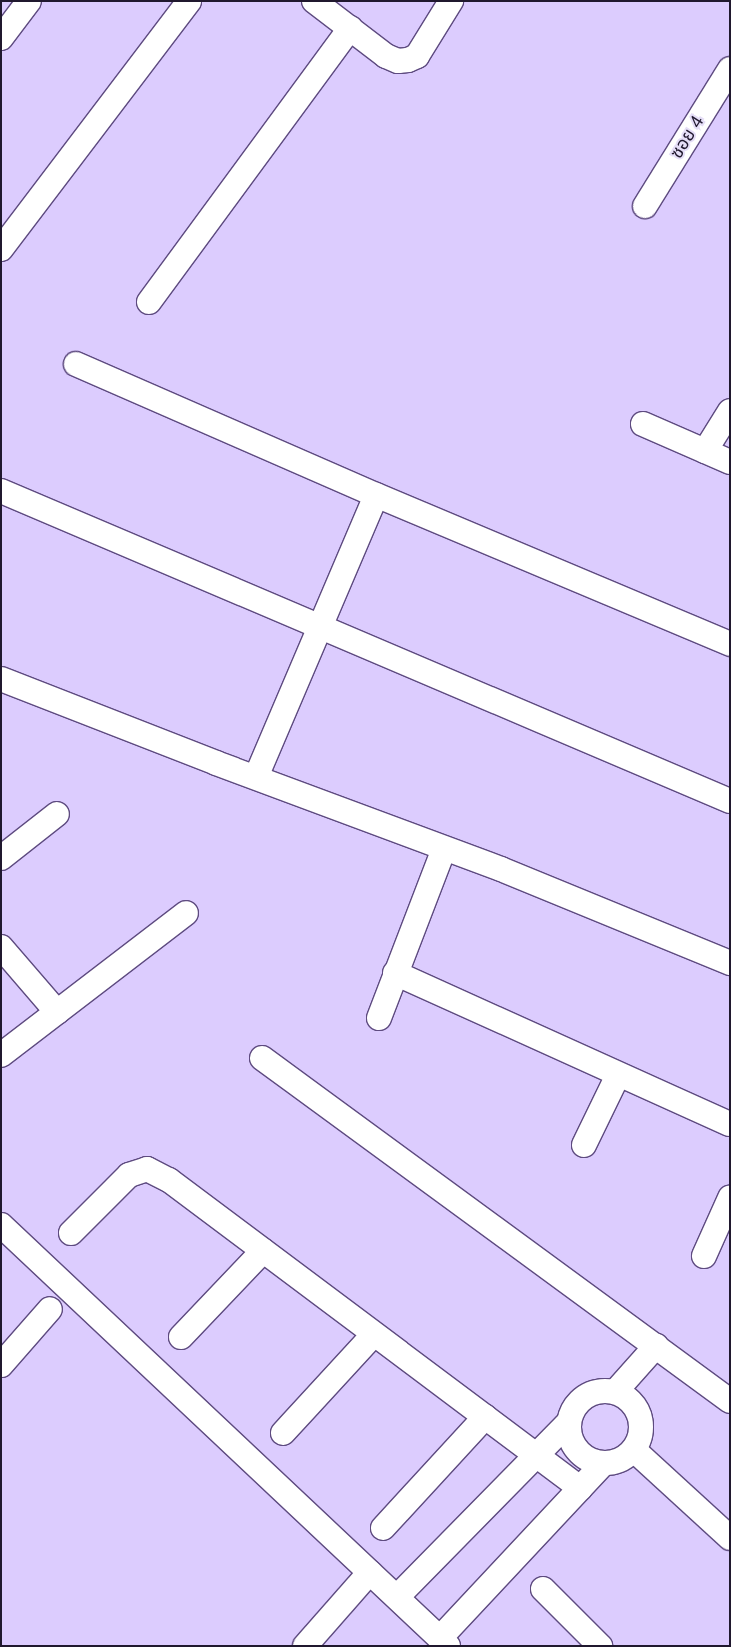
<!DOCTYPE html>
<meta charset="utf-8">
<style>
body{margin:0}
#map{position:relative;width:731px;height:1647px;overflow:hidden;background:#dcccfe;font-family:"Nunito Sans","Noto Sans Thai",sans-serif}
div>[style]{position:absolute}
.roads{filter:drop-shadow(1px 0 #5e4b80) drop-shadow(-1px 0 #5e4b80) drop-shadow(0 1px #5e4b80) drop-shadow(0 -1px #5e4b80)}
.minor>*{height:24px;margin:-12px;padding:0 12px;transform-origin:12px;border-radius:12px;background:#fff}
.minor>.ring{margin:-12px;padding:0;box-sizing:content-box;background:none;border:24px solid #fff;border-radius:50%}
span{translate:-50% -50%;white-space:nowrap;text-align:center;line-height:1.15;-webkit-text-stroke:4px #e5def7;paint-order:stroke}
.street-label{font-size:18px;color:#20182e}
.frame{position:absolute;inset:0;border:2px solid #20182e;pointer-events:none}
</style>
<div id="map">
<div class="roads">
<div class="minor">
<div style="left:314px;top:1px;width:91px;rotate:37.4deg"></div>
<div style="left:386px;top:56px;width:13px;rotate:23deg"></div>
<div style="left:398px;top:61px;width:10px;rotate:-6deg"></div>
<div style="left:408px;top:60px;width:10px;rotate:-24deg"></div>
<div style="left:417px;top:56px;width:65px;rotate:-58.3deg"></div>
<div style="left:1px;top:38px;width:46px;rotate:-52.9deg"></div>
<div style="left:645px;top:206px;width:161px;rotate:-58.2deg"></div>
<div style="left:1px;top:249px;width:311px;rotate:-52.8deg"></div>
<div style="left:149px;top:302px;width:340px;rotate:-53.7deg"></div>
<div style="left:76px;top:364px;width:327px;rotate:23.6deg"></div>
<div style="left:376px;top:495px;width:384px;rotate:22.8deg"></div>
<div style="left:643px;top:424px;width:95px;rotate:23.6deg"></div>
<div style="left:705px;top:451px;width:47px;rotate:-58deg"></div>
<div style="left:1px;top:491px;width:792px;rotate:23.04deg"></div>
<div style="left:1px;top:679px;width:231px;rotate:21.3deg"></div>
<div style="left:216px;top:763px;width:304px;rotate:20.4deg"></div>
<div style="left:501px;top:869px;width:248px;rotate:22.3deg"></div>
<div style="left:256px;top:777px;width:306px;rotate:-66.9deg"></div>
<div style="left:1px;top:858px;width:71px;rotate:-38.2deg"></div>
<div style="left:1px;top:947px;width:86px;rotate:49.3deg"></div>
<div style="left:395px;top:973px;width:367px;rotate:24.3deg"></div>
<div style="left:379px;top:1018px;width:181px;rotate:-69deg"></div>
<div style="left:1px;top:1055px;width:233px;rotate:-37.5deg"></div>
<div style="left:262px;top:1058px;width:580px;rotate:36.24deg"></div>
<div style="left:584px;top:1145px;width:78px;rotate:-64.1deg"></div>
<div style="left:1px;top:1225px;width:614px;rotate:43.28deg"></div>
<div style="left:71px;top:1233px;width:82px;rotate:-45deg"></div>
<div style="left:129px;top:1175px;width:19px;rotate:-18deg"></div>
<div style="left:147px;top:1169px;width:25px;rotate:27deg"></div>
<div style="left:169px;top:1180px;width:514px;rotate:36.85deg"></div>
<div style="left:704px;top:1256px;width:64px;rotate:-65.9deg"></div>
<div style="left:181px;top:1337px;width:119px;rotate:-46.4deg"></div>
<div style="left:1px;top:1365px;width:74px;rotate:-48.8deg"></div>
<div class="ring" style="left:569px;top:1391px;width:48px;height:48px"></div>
<div style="left:615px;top:1392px;width:62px;rotate:-48.3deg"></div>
<div style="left:283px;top:1433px;width:134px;rotate:-47.4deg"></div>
<div style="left:634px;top:1450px;width:130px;rotate:42.5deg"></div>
<div style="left:383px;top:1528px;width:151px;rotate:-47.4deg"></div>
<div style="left:543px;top:1589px;width:81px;rotate:45deg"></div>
<div style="left:397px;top:1597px;width:245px;rotate:-45.5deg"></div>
<div style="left:440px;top:1638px;width:238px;rotate:-46.9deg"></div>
<div style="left:305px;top:1646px;width:98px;rotate:-48.7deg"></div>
</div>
</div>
<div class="street-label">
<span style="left:687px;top:137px;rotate:-58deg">ซอย 4</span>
</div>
<div class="frame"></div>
</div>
